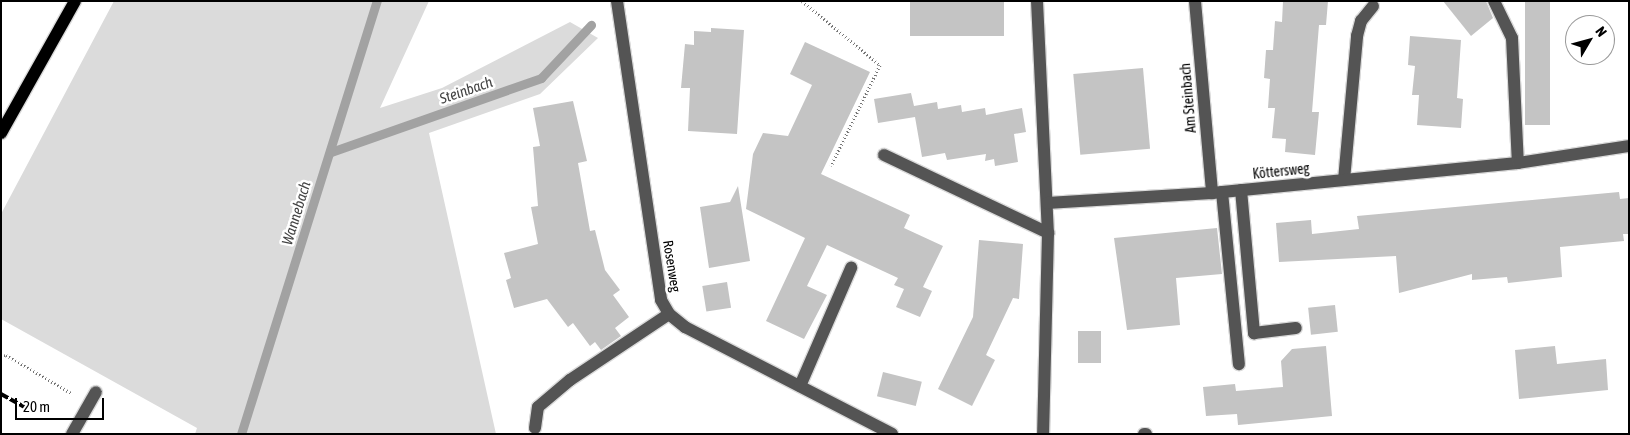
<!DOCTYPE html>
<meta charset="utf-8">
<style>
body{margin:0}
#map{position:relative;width:1630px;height:435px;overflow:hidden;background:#fff;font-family:"Asap Condensed",sans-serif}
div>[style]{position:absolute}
.green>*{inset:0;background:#dbdbdb}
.stream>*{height:9px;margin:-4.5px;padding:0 4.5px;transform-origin:4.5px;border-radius:4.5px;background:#a2a2a2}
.building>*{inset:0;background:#c4c4c4;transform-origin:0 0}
.path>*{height:3px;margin-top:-1.5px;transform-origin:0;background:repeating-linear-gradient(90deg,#767676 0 1px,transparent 0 3.5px)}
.roads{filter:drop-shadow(1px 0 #dbdbdb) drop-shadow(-1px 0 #dbdbdb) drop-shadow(0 1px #dbdbdb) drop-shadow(0 -1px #dbdbdb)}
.minor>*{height:12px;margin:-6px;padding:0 6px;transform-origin:6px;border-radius:6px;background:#545454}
.major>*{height:12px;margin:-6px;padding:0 6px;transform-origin:6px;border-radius:6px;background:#000}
.rail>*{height:4px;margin-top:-2px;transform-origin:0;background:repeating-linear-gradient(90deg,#000 0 8px,transparent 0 10.5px)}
span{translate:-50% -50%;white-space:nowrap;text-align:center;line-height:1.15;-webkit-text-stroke:5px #fff;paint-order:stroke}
.street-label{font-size:14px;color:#000}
.water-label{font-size:15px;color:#434343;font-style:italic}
.frame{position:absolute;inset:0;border:2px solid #000;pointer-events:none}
.north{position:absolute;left:1565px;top:15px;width:50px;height:50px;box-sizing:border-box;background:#fff;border:1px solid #999;border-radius:50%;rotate:53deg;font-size:14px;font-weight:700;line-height:20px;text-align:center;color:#000}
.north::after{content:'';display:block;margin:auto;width:18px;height:22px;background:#000;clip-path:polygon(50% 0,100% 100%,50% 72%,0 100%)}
.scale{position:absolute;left:15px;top:398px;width:89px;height:22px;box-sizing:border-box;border:2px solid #000;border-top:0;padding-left:6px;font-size:15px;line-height:18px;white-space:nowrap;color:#000;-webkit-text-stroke:4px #fff;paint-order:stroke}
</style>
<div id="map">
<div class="green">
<div style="clip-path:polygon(114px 1px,429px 1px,380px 108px,442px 88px,570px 22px,598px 38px,540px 94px,429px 133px,496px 434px,195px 434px,197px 428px,1px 319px,1px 214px)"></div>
</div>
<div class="stream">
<div style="left:331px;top:152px;width:223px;rotate:-19.4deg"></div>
<div style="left:541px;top:78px;width:73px;rotate:-46.7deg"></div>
<div style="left:241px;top:434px;width:454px;rotate:-72.6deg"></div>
</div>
<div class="building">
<div style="left:910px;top:1px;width:94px;height:35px"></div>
<div style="clip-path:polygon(1283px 1px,1328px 1px,1326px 25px,1319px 25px,1312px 112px,1319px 112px,1315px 155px,1285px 152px,1286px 139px,1272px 138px,1275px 108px,1268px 108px,1270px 79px,1264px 78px,1266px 50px,1273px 50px,1275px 21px,1282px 22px)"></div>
<div style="clip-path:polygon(1443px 1px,1486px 1px,1493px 18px,1471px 36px)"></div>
<div style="left:1525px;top:1px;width:25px;height:124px"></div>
<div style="clip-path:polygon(711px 28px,744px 30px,737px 134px,688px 131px,690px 88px,681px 88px,685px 44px,694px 45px,694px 31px,711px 32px)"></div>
<div style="clip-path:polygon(1410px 36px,1461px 40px,1457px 98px,1463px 99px,1461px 128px,1417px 125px,1419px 95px,1412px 95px,1415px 66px,1408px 65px)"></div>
<div style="clip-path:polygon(805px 42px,870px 72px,821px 174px,910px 215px,904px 228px,943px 246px,923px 287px,932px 291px,920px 317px,896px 307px,904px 289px,894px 285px,898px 278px,827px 245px,807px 286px,827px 295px,804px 339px,766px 321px,805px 238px,746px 209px,753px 154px,763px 133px,788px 136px,812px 85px,790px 74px)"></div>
<div style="left:1143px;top:68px;width:81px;height:70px;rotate:85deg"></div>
<div style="clip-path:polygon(911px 93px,914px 106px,937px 102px,938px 109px,961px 105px,962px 112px,985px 108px,986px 115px,1022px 108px,1026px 132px,1014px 134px,1018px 162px,995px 166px,994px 159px,985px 161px,986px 154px,947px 160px,945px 153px,922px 157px,915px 117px,878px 123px,874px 99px)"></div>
<div style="clip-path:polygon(573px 101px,587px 161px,578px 163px,590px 231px,595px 230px,605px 270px,620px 290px,613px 295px,629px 317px,615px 328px,621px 336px,601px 350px,595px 342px,590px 346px,573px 323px,568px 327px,547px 299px,514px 308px,506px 280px,511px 278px,504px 253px,538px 244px,531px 207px,538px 206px,533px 147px,540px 146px,533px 108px)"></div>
<div style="clip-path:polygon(738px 186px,750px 261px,709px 268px,700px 207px,730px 202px)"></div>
<div style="clip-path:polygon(1619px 192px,1620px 199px,1629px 198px,1629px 234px,1623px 234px,1624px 241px,1560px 247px,1562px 277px,1508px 283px,1507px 277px,1472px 280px,1472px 274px,1399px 293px,1396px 256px,1279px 262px,1276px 223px,1311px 220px,1312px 234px,1359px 229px,1357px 216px)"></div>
<div style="clip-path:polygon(1217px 228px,1222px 274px,1176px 278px,1180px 325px,1127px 330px,1114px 238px)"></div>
<div style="clip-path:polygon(979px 240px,1023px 244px,1019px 299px,1013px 298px,986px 355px,995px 360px,972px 406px,938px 389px,973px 317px)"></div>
<div style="left:727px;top:282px;width:26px;height:25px;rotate:81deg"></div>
<div style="left:1335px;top:305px;width:27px;height:27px;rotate:84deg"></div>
<div style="left:1101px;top:331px;width:32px;height:23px;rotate:90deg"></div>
<div style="clip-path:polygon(1326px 346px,1332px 416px,1238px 425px,1237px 414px,1206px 416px,1203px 387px,1235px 384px,1236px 391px,1283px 387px,1281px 361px,1292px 349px)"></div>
<div style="clip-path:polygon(1555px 346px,1557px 364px,1606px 359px,1608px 390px,1519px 399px,1515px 350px)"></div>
<div style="left:883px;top:372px;width:40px;height:25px;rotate:14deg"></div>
</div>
<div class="path">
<div style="left:802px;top:1px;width:101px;rotate:39.4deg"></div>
<div style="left:880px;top:65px;width:112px;rotate:115.9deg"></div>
<div style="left:1px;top:357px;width:5px;rotate:-22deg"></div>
<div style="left:6px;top:355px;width:75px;rotate:30.3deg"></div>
</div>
<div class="roads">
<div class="minor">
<div style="left:617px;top:1px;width:302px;rotate:81.6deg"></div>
<div style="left:661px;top:300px;width:16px;rotate:60deg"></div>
<div style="left:669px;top:314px;width:21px;rotate:39deg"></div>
<div style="left:685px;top:327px;width:233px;rotate:27.3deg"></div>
<div style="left:1037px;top:1px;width:232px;rotate:87.3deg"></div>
<div style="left:1048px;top:233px;width:201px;rotate:91.4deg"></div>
<div style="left:1195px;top:1px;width:193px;rotate:84.9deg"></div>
<div style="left:1494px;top:1px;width:41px;rotate:64.1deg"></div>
<div style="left:1512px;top:38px;width:125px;rotate:87.3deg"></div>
<div style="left:884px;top:155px;width:182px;rotate:25.4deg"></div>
<div style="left:1344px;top:180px;width:145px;rotate:-84.8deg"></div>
<div style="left:1357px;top:36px;width:16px;rotate:-75deg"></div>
<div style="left:1361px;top:21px;width:19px;rotate:-51deg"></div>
<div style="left:1241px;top:190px;width:144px;rotate:84.8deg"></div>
<div style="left:1254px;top:333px;width:42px;rotate:-6.8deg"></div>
<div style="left:1222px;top:192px;width:173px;rotate:84.4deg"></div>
<div style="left:1047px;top:203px;width:165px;rotate:-3.5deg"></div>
<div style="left:1212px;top:193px;width:307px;rotate:-5.6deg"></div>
<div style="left:1518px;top:163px;width:112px;rotate:-8.7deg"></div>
<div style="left:800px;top:386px;width:129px;rotate:-66.6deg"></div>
<div style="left:535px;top:428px;width:21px;rotate:-82deg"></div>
<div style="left:538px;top:407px;width:42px;rotate:-40.2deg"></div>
<div style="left:570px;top:380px;width:119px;rotate:-33.7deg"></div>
<div style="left:72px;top:434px;width:48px;rotate:-60.3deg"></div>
<div style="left:1144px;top:434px;width:2px"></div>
</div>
<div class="major">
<div style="left:1px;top:133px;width:151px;rotate:-60.7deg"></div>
</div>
</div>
<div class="rail">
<div style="left:1px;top:394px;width:35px;rotate:29deg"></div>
</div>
<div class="street-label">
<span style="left:1188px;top:98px;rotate:-95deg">Am Steinbach</span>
<span style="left:1281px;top:171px;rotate:-6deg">Köttersweg</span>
<span style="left:672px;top:266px;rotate:81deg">Rosenweg</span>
</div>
<div class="water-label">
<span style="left:466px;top:90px;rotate:-19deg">Steinbach</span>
<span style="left:296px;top:213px;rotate:-73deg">Wannebach</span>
</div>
<div class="frame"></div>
<div class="north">N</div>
<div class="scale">20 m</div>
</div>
